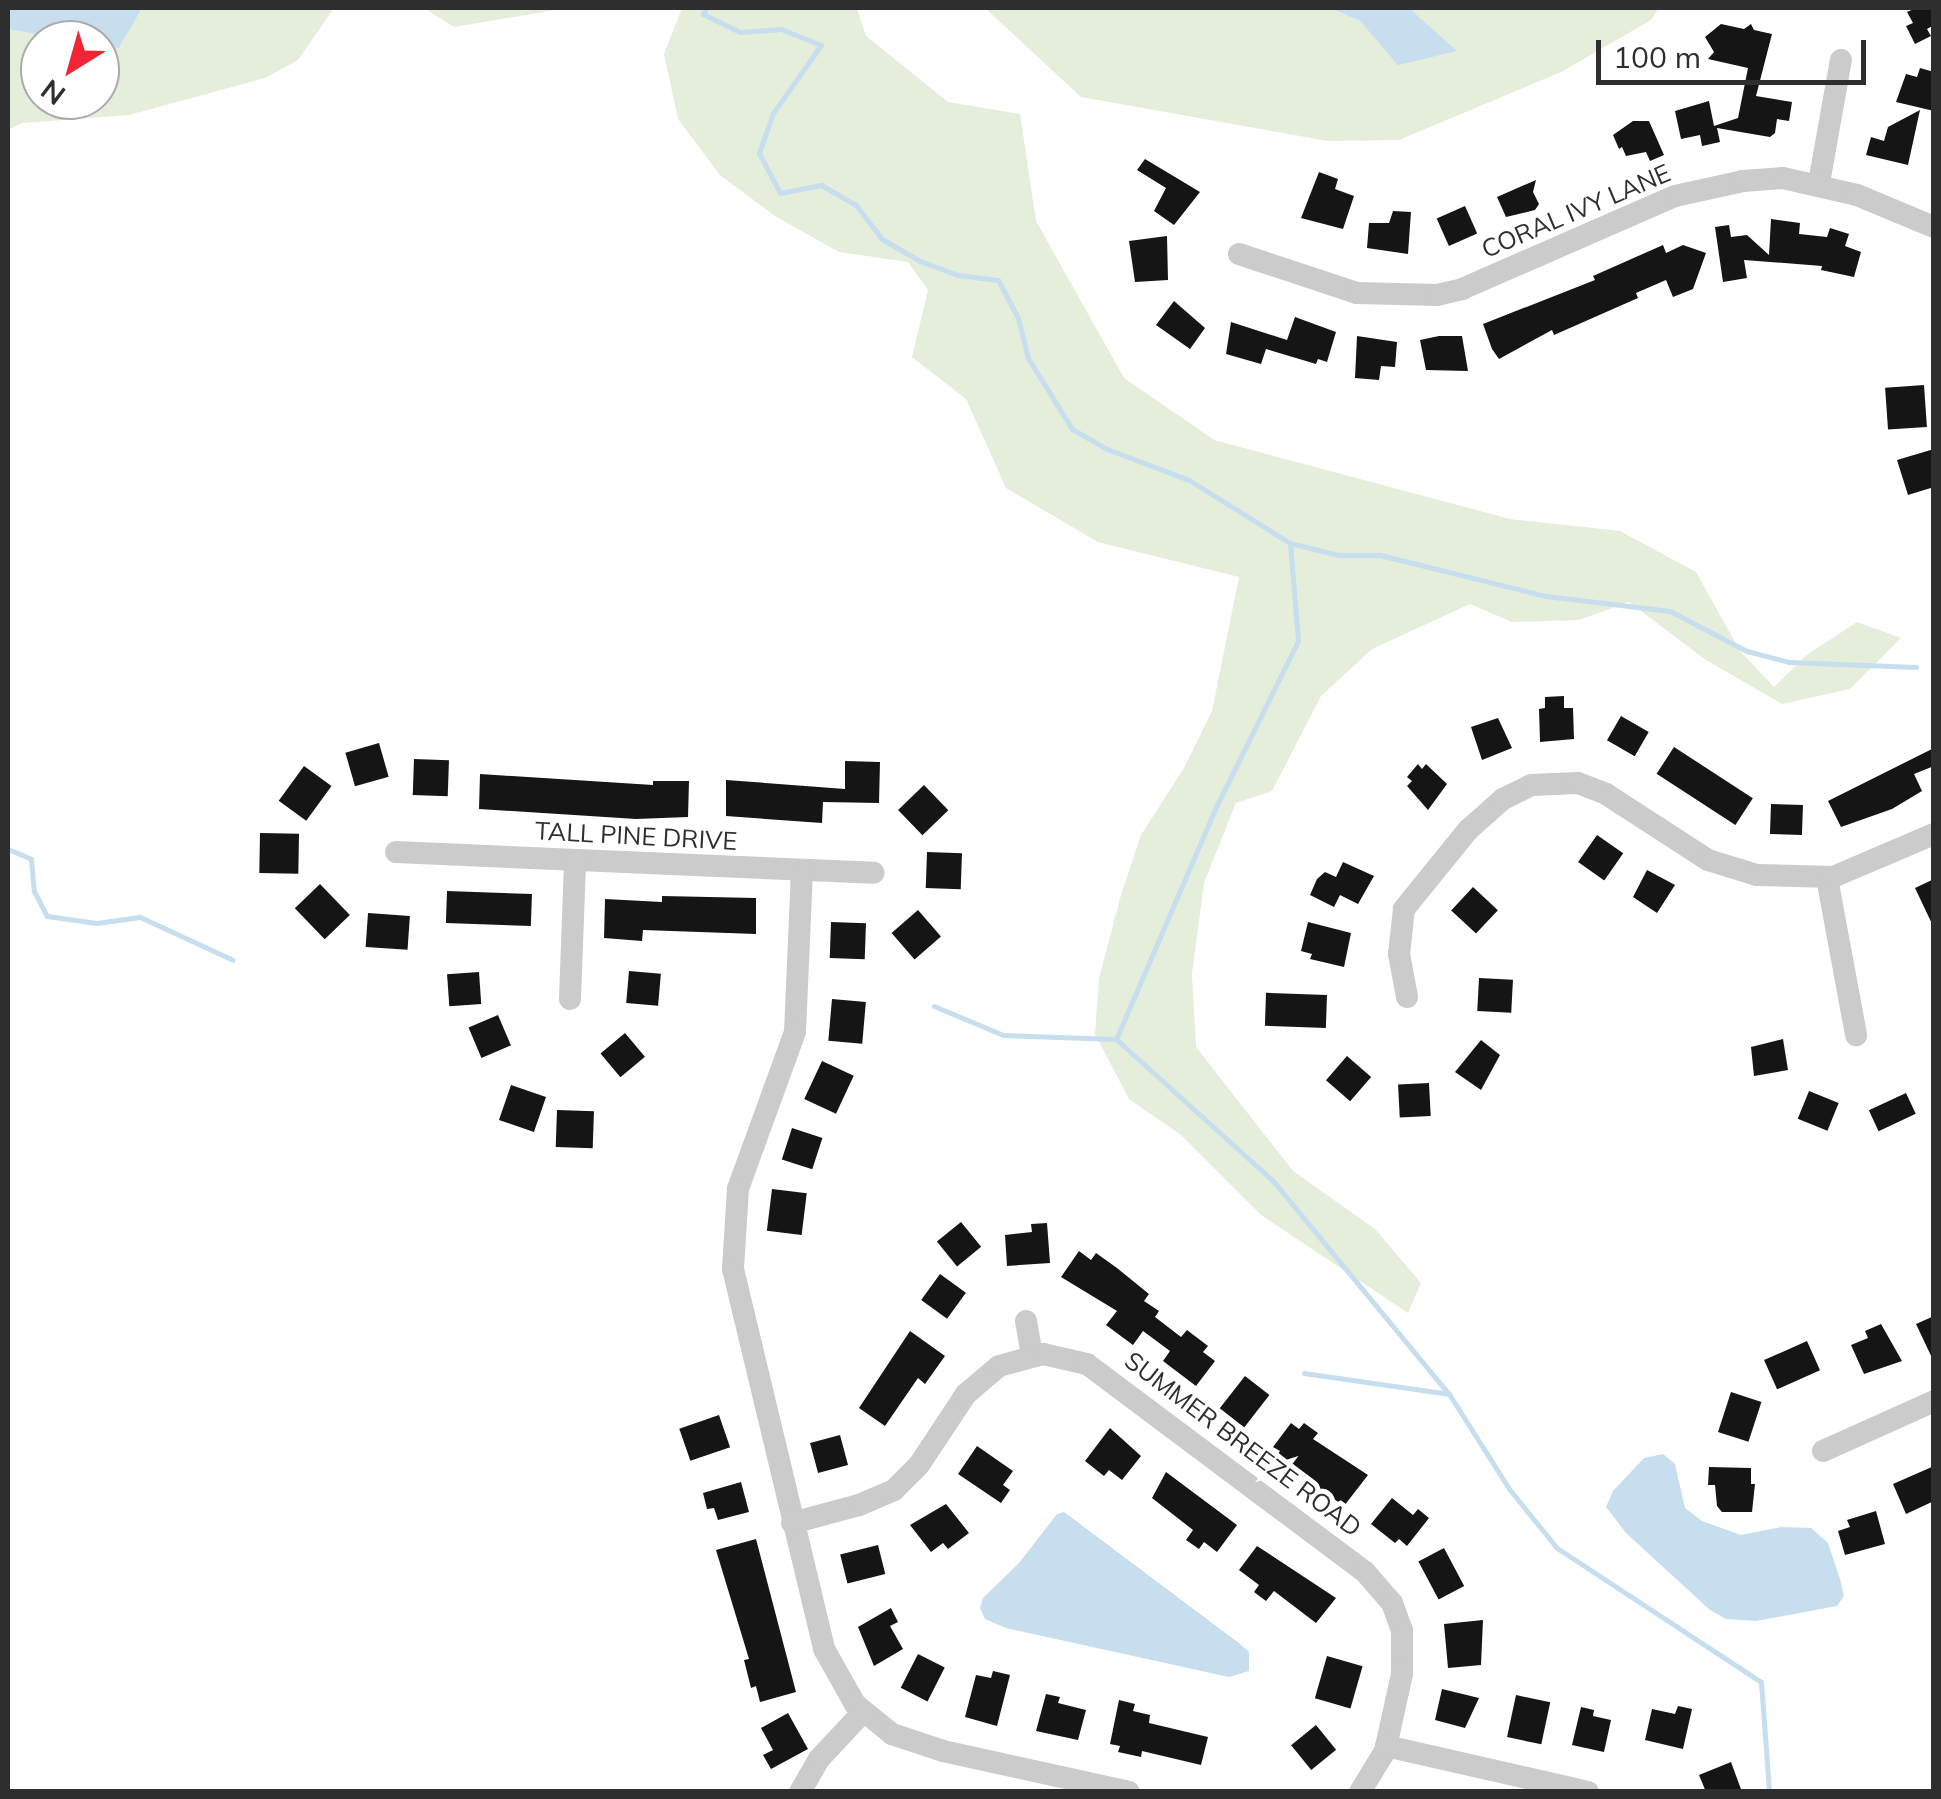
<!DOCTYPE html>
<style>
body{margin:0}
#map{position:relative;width:1941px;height:1799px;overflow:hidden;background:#fff;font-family:Mulish,sans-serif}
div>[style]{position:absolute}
.green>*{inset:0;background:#e5eddb}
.water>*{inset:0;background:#c6deee}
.stream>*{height:5px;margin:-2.5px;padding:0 2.5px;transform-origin:2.5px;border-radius:2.5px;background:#c6deee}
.building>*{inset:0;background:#151515;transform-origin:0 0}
.minor>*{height:22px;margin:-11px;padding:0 11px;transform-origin:11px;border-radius:11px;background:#cbcbcb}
span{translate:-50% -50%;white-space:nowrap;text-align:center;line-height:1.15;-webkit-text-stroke:10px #fff;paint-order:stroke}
.street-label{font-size:25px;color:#2e2e2e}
.frame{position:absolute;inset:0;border:10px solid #2e2e2e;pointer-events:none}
.north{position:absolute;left:20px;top:20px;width:100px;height:100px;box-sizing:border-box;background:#fff;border:2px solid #ababab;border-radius:50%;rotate:217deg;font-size:28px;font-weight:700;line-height:40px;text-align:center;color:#2e2e2e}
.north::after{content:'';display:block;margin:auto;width:35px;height:45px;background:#f12535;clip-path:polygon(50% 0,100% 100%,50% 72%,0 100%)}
.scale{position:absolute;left:1596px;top:40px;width:270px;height:45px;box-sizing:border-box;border:5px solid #2e2e2e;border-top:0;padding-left:12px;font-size:30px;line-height:35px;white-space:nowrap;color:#2e2e2e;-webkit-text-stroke:8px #fff;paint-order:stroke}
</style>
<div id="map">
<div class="green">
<div style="clip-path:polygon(142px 8px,334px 8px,298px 60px,265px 78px,129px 115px,22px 123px,8px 130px,8px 29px,69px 40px,40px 40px,40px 100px,100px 100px,100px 47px,119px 48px)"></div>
<div style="clip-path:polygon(424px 8px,567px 8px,454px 27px)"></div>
<div style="clip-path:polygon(682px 8px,857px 8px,866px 36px,948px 102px,1020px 114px,1036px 221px,1124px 378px,1214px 440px,1510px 519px,1620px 531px,1696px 572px,1740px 651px,1774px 687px,1808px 654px,1857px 622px,1901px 638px,1850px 689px,1782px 704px,1706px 660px,1629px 602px,1579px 620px,1512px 622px,1470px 604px,1372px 649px,1321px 696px,1272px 791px,1236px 803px,1204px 883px,1192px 974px,1196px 1047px,1293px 1171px,1375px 1229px,1421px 1283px,1408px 1313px,1261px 1215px,1181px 1135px,1129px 1099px,1095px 1034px,1099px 978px,1121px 895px,1141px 835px,1184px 768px,1212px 711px,1239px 577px,1098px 542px,1006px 488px,966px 399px,912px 357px,928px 290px,908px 262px,839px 252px,775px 216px,720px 175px,678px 119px,664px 54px)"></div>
<div style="clip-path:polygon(985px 8px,1330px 8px,1360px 21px,1399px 64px,1456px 51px,1409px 8px,1659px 8px,1651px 20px,1561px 72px,1399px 140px,1328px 141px,1081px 97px)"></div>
</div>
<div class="water">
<div style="clip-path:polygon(8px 8px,142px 8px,119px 48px,100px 47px,100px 40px,69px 40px,8px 29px)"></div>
<div style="clip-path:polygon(1330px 8px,1409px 8px,1457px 51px,1398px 65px,1360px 21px)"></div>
<div style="clip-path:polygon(1663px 1454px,1675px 1464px,1685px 1508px,1702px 1521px,1741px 1535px,1781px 1527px,1811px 1528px,1828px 1543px,1840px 1579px,1844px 1596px,1837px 1606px,1756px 1621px,1726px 1619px,1710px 1610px,1626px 1533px,1606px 1507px,1613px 1491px,1644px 1458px)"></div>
<div style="clip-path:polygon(1064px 1512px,1240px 1644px,1249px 1652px,1249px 1671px,1229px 1677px,1006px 1628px,985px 1619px,980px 1608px,983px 1598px,1019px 1563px,1057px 1514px)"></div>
</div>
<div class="stream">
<div style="left:706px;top:8px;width:7px;rotate:117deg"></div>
<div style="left:703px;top:14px;width:41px;rotate:25.9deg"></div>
<div style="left:740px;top:32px;width:41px;rotate:-4.2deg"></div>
<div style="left:781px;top:29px;width:43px;rotate:21.8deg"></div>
<div style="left:821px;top:45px;width:83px;rotate:125.2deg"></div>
<div style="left:773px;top:113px;width:42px;rotate:109.3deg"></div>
<div style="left:759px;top:153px;width:45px;rotate:62.3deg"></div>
<div style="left:780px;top:193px;width:42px;rotate:-11deg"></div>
<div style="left:821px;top:185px;width:40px;rotate:29.7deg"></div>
<div style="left:856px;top:205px;width:43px;rotate:52.6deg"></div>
<div style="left:882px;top:239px;width:44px;rotate:30.1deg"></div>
<div style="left:920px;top:261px;width:40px;rotate:20.2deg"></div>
<div style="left:958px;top:275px;width:40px;rotate:7.1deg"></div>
<div style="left:998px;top:280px;width:43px;rotate:62.2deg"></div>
<div style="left:1018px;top:318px;width:41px;rotate:76deg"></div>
<div style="left:1028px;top:358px;width:84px;rotate:58.2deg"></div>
<div style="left:1072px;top:429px;width:40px;rotate:29.7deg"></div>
<div style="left:1107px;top:449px;width:88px;rotate:20.7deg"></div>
<div style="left:1189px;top:480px;width:119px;rotate:32deg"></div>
<div style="left:1290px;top:543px;width:98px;rotate:85.3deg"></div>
<div style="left:1298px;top:641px;width:185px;rotate:116.3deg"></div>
<div style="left:1216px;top:807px;width:253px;rotate:113.3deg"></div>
<div style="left:1290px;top:543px;width:49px;rotate:14deg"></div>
<div style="left:1338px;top:555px;width:42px"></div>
<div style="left:1380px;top:555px;width:171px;rotate:13.9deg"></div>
<div style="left:1546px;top:596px;width:125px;rotate:6.9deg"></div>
<div style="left:1670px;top:611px;width:87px;rotate:27.5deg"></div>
<div style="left:1747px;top:651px;width:43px;rotate:14.7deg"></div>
<div style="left:1789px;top:662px;width:127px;rotate:2.3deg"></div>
<div style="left:8px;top:849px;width:25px;rotate:23deg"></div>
<div style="left:31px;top:859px;width:32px;rotate:85deg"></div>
<div style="left:34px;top:891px;width:28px;rotate:63deg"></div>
<div style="left:47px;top:916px;width:50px;rotate:8deg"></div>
<div style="left:97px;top:923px;width:43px;rotate:-7.9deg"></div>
<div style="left:140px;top:917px;width:102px;rotate:24.8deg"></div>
<div style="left:934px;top:1006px;width:75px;rotate:22.8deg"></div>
<div style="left:1003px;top:1035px;width:113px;rotate:2deg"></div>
<div style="left:1116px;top:1039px;width:213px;rotate:42.1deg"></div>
<div style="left:1274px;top:1182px;width:275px;rotate:50.5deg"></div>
<div style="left:1449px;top:1394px;width:114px;rotate:57.6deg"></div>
<div style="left:1510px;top:1490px;width:75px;rotate:51deg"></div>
<div style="left:1557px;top:1548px;width:244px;rotate:33.3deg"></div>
<div style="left:1761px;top:1682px;width:110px;rotate:85.8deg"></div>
<div style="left:1304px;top:1373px;width:147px;rotate:8.2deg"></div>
</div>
<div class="building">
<div style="clip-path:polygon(1916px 8px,1934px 8px,1934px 25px,1927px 29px,1931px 36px,1915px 44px,1906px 26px,1913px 23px,1907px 12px)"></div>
<div style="clip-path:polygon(1721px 24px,1744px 29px,1751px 24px,1754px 30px,1772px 34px,1756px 96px,1792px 102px,1789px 121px,1777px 119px,1775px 133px,1770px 137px,1717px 128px,1720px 142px,1702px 146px,1700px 135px,1681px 139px,1675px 111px,1709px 101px,1714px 126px,1738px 118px,1748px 68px,1708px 59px,1714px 52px,1705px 37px)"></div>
<div style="clip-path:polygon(1920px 68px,1934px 72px,1934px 111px,1896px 102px,1906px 74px,1917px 77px)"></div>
<div style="clip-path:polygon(1920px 110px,1908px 165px,1866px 155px,1871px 137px,1884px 141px,1888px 127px)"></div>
<div style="clip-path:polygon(1633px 121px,1649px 121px,1664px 155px,1650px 161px,1646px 152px,1626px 156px,1622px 147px,1619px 149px,1613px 135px)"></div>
<div style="clip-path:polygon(1145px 159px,1200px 192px,1174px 225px,1154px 211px,1166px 188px,1137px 170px)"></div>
<div style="clip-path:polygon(1319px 172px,1338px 179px,1335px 189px,1354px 196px,1343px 229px,1301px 218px)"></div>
<div style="clip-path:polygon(1536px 180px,1533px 192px,1539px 204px,1535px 210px,1506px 217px,1497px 197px)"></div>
<div style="left:1465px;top:206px;width:30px;height:31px;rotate:66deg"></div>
<div style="clip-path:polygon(1393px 211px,1411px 212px,1408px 254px,1367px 248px,1369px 223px,1389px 223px)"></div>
<div style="clip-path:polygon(1771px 219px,1800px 223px,1799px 234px,1827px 237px,1830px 228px,1849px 234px,1845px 246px,1861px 252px,1854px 277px,1821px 270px,1822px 266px,1744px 260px,1747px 278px,1723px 282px,1715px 227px,1729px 225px,1731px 237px,1747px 235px,1769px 255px)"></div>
<div style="clip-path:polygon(1167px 236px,1168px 280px,1135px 282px,1129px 241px)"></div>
<div style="clip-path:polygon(1663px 245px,1666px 253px,1683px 245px,1706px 253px,1693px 289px,1673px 297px,1666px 280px,1636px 293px,1638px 298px,1554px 335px,1552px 330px,1499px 359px,1492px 349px,1483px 324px,1595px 280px,1593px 276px)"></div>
<div style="clip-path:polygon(1174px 301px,1205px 328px,1190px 349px,1156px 325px)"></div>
<div style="clip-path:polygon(1295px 317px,1336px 332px,1327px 362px,1318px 359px,1316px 364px,1266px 349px,1261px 364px,1226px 354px,1231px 322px,1287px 340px)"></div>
<div style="clip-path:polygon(1357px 336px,1397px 342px,1395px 367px,1381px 366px,1379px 380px,1355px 378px)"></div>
<div style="clip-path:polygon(1439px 336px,1462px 336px,1468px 371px,1426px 370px,1420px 340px)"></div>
<div style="left:1924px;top:385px;width:42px;height:39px;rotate:86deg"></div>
<div style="clip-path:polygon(1934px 449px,1934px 487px,1908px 495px,1897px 460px)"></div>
<div style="clip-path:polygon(1564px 696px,1564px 708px,1573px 708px,1574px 739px,1540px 742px,1539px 709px,1545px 708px,1545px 697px)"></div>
<div style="left:1621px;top:716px;width:32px;height:28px;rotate:30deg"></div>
<div style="clip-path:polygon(1498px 718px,1512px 748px,1482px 760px,1471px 727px)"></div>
<div style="left:379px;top:743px;width:35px;height:35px;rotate:74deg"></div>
<div style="left:1674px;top:747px;width:94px;height:32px;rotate:33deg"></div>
<div style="clip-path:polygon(1934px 748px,1934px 766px,1914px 774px,1922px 791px,1892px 809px,1841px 827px,1828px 801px)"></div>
<div style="left:414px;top:759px;width:35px;height:36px;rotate:2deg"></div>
<div style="clip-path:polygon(845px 761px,880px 762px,879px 803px,823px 802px,822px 823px,726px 816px,726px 780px,845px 789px)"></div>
<div style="clip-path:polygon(1418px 764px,1422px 769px,1426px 764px,1447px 784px,1428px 810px,1407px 786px,1412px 781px,1407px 777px)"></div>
<div style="left:304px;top:766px;width:34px;height:43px;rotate:36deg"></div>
<div style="clip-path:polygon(480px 774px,653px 785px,653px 781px,689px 781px,688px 817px,636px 819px,479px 809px)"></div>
<div style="left:924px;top:785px;width:35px;height:36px;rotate:46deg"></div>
<div style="left:1771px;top:804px;width:32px;height:30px;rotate:2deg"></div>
<div style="left:260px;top:833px;width:39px;height:40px;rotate:1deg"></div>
<div style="left:1597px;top:835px;width:32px;height:33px;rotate:35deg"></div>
<div style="left:927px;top:852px;width:35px;height:36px;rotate:2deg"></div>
<div style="clip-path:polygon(1343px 862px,1374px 876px,1358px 904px,1340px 895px,1334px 907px,1310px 895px,1317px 879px,1325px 872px,1336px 877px)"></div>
<div style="clip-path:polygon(1647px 870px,1675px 885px,1657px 913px,1633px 897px)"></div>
<div style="clip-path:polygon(1934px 879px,1934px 928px,1915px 888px)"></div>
<div style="left:320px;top:884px;width:43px;height:35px;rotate:46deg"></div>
<div style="left:1473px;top:887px;width:34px;height:32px;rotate:43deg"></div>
<div style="left:447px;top:891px;width:85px;height:32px;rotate:2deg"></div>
<div style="clip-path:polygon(662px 896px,756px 898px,756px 934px,643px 930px,642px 941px,604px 938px,605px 899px,662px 902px)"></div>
<div style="left:918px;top:910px;width:35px;height:35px;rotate:49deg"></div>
<div style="left:368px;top:913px;width:42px;height:34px;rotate:4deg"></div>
<div style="left:831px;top:922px;width:35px;height:36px;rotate:2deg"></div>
<div style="clip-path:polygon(1308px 922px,1351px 933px,1344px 967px,1310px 959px,1312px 954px,1301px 951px)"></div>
<div style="left:629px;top:971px;width:32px;height:32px;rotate:5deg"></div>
<div style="left:479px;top:972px;width:32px;height:32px;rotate:86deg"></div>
<div style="left:1479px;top:978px;width:34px;height:33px;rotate:3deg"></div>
<div style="left:1327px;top:995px;width:33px;height:61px;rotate:92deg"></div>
<div style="left:832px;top:999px;width:34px;height:42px;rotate:5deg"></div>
<div style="left:498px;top:1015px;width:33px;height:32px;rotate:67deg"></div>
<div style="left:625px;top:1033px;width:31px;height:32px;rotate:50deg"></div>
<div style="clip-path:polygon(1783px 1039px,1788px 1070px,1754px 1076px,1751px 1047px)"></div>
<div style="clip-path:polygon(1481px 1040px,1500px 1055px,1481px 1090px,1455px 1072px)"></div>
<div style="left:1347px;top:1056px;width:32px;height:32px;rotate:41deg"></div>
<div style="left:822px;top:1061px;width:35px;height:42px;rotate:25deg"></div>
<div style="left:1429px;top:1083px;width:33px;height:31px;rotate:87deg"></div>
<div style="left:511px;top:1085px;width:37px;height:37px;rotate:19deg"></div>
<div style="left:1809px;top:1091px;width:32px;height:30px;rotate:22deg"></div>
<div style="left:1906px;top:1093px;width:23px;height:41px;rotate:65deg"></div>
<div style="left:557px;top:1110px;width:37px;height:37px;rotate:2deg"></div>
<div style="left:792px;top:1128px;width:32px;height:33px;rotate:18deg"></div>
<div style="left:772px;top:1189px;width:35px;height:42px;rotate:7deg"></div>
<div style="left:961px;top:1222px;width:32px;height:31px;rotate:51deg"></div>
<div style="clip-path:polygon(1047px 1223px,1050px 1263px,1007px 1266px,1005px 1235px,1032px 1232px,1031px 1224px)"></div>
<div style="clip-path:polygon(1079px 1251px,1091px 1260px,1096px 1253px,1117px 1268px,1149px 1294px,1144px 1301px,1159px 1311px,1155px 1317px,1181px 1337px,1187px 1330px,1208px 1346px,1203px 1352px,1215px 1361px,1196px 1386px,1163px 1361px,1170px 1351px,1143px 1331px,1133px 1345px,1106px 1325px,1117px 1311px,1061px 1277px)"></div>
<div style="left:940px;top:1274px;width:32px;height:32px;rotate:36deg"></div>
<div style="clip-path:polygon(1934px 1316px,1934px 1362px,1916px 1324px)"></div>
<div style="clip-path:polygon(1881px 1324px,1902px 1361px,1864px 1374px,1851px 1345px,1868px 1338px,1865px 1331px)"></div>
<div style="clip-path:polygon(910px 1331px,945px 1356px,925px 1384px,918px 1378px,885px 1426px,859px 1408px)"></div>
<div style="left:1807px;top:1341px;width:32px;height:47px;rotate:66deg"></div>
<div style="left:1245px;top:1376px;width:31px;height:41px;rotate:38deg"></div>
<div style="left:1731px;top:1392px;width:32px;height:42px;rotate:18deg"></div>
<div style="left:719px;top:1415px;width:34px;height:42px;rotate:71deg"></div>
<div style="clip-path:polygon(1291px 1423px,1299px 1429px,1304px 1423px,1318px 1433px,1313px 1439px,1368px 1475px,1344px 1506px,1275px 1458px,1280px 1451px,1273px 1447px)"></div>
<div style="clip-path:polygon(1110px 1428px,1141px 1456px,1122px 1480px,1109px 1470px,1104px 1476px,1085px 1461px)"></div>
<div style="left:840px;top:1435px;width:31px;height:31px;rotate:75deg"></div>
<div style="clip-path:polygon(977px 1446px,1013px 1471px,1003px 1485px,1010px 1490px,1001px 1503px,958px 1474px)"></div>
<div style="clip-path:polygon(1934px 1466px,1934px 1501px,1906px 1514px,1893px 1484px)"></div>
<div style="clip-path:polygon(1709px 1467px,1751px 1468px,1751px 1484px,1755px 1484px,1752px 1512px,1722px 1512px,1717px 1506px,1715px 1485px,1708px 1485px)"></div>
<div style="clip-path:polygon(1166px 1472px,1237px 1525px,1217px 1552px,1204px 1542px,1199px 1549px,1186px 1540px,1193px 1530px,1152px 1498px)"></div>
<div style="clip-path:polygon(741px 1482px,749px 1512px,718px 1520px,714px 1508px,707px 1509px,703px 1493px)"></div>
<div style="clip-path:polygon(1392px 1498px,1413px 1515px,1418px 1509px,1429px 1518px,1407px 1546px,1399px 1539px,1395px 1543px,1371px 1524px)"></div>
<div style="clip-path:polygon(946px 1504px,969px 1533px,948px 1549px,943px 1543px,931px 1552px,910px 1525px)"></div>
<div style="clip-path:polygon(1876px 1511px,1885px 1544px,1845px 1555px,1838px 1531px,1850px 1527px,1847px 1520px)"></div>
<div style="clip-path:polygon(756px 1539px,796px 1692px,760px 1702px,756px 1686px,751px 1688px,744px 1660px,749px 1659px,716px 1550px)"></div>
<div style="left:878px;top:1545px;width:30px;height:39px;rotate:76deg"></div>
<div style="clip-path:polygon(1257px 1546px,1336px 1598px,1316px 1623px,1274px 1591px,1266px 1601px,1254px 1592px,1259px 1585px,1239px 1570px)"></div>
<div style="left:1444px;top:1548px;width:43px;height:29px;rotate:62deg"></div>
<div style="clip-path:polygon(891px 1608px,898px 1622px,890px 1626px,903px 1649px,874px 1666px,858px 1627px)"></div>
<div style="clip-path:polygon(1483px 1620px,1481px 1665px,1448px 1668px,1444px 1624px)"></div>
<div style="left:918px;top:1654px;width:30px;height:38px;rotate:27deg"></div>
<div style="left:1327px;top:1656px;width:37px;height:44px;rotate:16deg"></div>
<div style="clip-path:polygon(993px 1671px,1010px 1675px,997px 1726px,965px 1717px,976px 1675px,991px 1678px)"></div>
<div style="clip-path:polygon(1442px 1689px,1479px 1698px,1465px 1728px,1435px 1720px)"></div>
<div style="clip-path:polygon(1046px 1694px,1060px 1697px,1058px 1703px,1086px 1710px,1078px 1740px,1036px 1731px)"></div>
<div style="left:1516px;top:1695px;width:35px;height:43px;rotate:12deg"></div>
<div style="clip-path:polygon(1119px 1700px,1135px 1704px,1133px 1711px,1150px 1715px,1149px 1723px,1208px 1737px,1201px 1765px,1142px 1751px,1141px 1757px,1118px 1752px,1120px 1746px,1110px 1744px)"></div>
<div style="clip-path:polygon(1678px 1706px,1692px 1709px,1683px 1749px,1645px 1740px,1652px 1709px,1675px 1714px)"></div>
<div style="clip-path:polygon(1581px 1707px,1594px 1710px,1593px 1716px,1611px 1720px,1604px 1752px,1572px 1745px)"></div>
<div style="clip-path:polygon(788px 1713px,808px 1749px,771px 1769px,763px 1755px,773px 1750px,761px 1728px)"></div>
<div style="left:1316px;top:1725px;width:32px;height:32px;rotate:51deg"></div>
<div style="clip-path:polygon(1731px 1762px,1742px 1792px,1706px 1792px,1699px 1775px)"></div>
</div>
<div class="minor">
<div style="left:1819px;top:183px;width:125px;rotate:-79.9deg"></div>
<div style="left:1239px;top:254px;width:124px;rotate:18.3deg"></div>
<div style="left:1357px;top:293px;width:80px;rotate:1.4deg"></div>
<div style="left:1437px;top:295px;width:26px;rotate:-13deg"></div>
<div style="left:1462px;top:289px;width:232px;rotate:-23.6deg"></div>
<div style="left:1675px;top:196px;width:70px;rotate:-12.4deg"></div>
<div style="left:1743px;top:181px;width:40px;rotate:-4.3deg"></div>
<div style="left:1783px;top:178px;width:76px;rotate:12.9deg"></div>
<div style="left:1857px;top:195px;width:83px;rotate:22.6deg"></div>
<div style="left:396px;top:852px;width:478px;rotate:2.5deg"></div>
<div style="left:802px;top:871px;width:161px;rotate:92.5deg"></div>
<div style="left:795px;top:1032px;width:167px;rotate:110deg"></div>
<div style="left:738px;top:1189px;width:80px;rotate:93.6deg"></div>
<div style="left:733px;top:1269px;width:391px;rotate:76.5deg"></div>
<div style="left:824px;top:1649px;width:63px;rotate:60.6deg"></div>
<div style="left:855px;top:1704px;width:48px;rotate:39deg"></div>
<div style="left:892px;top:1734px;width:54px;rotate:18.4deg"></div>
<div style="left:943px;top:1751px;width:190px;rotate:12.4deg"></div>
<div style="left:1827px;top:878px;width:160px;rotate:79.5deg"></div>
<div style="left:1407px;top:997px;width:44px;rotate:-100.5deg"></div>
<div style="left:1399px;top:954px;width:45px;rotate:-83.7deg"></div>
<div style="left:1404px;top:909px;width:102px;rotate:-51deg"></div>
<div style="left:1468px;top:830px;width:47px;rotate:-41.5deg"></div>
<div style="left:1503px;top:799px;width:32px;rotate:-26deg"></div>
<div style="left:1532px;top:785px;width:46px;rotate:-2.5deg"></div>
<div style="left:1578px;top:783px;width:30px;rotate:21deg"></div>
<div style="left:1606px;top:794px;width:121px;rotate:32.9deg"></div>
<div style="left:1708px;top:860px;width:51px;rotate:17deg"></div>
<div style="left:1757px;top:875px;width:76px;rotate:1.5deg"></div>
<div style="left:1833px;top:877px;width:110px;rotate:-23.1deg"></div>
<div style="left:570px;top:999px;width:138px;rotate:-87.9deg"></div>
<div style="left:1026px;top:1321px;width:35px;rotate:80deg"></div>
<div style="left:1823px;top:1451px;width:122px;rotate:-24.2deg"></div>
<div style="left:792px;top:1523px;width:69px;rotate:-15deg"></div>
<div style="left:859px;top:1505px;width:38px;rotate:-23deg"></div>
<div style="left:894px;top:1490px;width:35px;rotate:-45deg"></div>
<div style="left:919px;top:1465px;width:85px;rotate:-56.5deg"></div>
<div style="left:966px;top:1394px;width:43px;rotate:-40.3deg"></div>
<div style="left:999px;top:1366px;width:46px;rotate:-15.3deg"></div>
<div style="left:1043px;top:1354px;width:45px;rotate:12.8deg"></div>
<div style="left:1087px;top:1364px;width:347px;rotate:36.8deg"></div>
<div style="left:1365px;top:1572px;width:41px;rotate:48.9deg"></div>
<div style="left:1392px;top:1603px;width:29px;rotate:70deg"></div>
<div style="left:1402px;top:1630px;width:44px;rotate:90deg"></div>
<div style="left:1402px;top:1674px;width:79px;rotate:102.4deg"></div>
<div style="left:1385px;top:1751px;width:48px;rotate:121.4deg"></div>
<div style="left:1386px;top:1746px;width:207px;rotate:12.8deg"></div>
<div style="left:800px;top:1792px;width:38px;rotate:-60deg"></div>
<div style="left:819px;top:1759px;width:64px;rotate:-46.9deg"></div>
</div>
<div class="street-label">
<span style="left:1576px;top:211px;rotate:-23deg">CORAL IVY LANE</span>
<span style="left:636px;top:836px;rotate:3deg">TALL PINE DRIVE</span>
<span style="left:1243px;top:1444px;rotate:37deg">SUMMER BREEZE ROAD</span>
</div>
<div class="frame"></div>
<div class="north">N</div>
<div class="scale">100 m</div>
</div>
